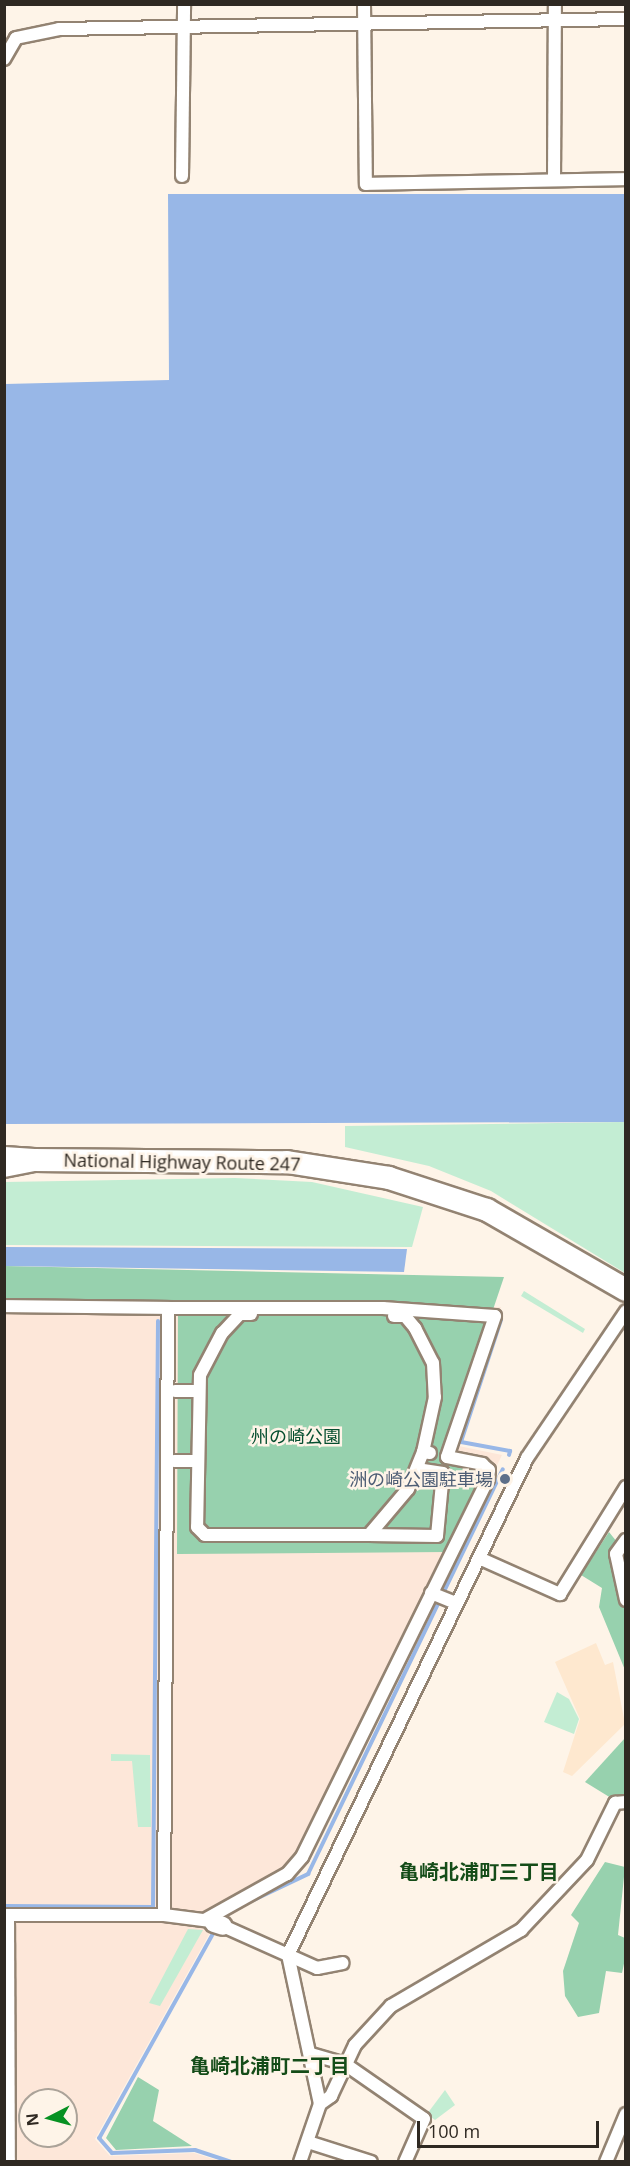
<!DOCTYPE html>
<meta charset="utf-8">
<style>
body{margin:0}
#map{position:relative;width:630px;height:2166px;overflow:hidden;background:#fef4e8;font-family:"Open Sans","Noto Sans JP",sans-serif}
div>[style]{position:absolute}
.industrial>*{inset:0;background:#fde7d9}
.built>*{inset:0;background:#fee8cf}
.green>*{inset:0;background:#c3edd3}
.forest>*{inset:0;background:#97d1ae}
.water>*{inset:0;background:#98b7e7}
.stream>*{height:4px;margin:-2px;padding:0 2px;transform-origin:2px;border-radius:2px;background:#98b7e7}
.roads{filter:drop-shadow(2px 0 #938372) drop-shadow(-2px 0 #938372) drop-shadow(0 2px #938372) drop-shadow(0 -2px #938372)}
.street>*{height:12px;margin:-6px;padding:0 6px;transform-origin:6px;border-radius:6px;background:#fff}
.secondary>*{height:18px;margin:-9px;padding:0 9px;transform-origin:9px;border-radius:9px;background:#fff}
.highway>*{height:22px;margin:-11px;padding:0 11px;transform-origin:11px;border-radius:11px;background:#fff}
.dots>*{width:16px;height:16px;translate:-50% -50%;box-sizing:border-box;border:3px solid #fef4e8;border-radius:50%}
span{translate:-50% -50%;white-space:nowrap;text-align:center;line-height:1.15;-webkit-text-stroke:5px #fef4e8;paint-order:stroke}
.street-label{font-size:18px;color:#2f2922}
.park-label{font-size:18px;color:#054e2f}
.service-label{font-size:18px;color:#4e5e75}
.right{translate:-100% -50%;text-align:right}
.neighbourhood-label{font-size:20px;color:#144c18;font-weight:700}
.frame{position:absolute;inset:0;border:6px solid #2f2922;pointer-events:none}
.north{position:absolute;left:18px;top:2088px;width:60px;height:60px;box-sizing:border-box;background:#fef4e8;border:2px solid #aba399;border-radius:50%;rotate:264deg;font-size:16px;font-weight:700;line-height:24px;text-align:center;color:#2f2922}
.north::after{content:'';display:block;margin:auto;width:21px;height:27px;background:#079122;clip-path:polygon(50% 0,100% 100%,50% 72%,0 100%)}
.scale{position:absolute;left:417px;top:2121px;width:182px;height:27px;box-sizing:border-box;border:3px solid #2f2922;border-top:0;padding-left:8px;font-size:18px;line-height:21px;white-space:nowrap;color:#2f2922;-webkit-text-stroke:4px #fef4e8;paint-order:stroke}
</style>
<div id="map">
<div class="industrial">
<div style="clip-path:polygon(evenodd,4px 1307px,501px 1307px,454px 1445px,502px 1455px,298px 1874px,221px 1913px,95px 2139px,110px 2156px,194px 2153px,220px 2161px,5px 2161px,4px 1307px,30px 2100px,66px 2100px,66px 2136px,30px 2136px,30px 2100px)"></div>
</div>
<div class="built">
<div style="clip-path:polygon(596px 1643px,605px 1665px,613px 1662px,625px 1724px,572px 1776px,563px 1772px,580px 1719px,555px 1662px)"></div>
</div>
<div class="green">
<div style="clip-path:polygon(625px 1122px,625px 1273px,491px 1191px,429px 1166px,345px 1147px,345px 1126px)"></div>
<div style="clip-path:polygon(235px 1178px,312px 1182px,423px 1207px,412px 1247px,5px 1245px,5px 1182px)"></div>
<div style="clip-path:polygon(524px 1291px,585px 1329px,583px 1333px,521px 1296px)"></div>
<div style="clip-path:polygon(557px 1692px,569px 1699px,579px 1719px,574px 1734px,544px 1722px)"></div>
<div style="clip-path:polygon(111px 1754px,150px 1755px,151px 1827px,138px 1827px,132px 1761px,111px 1761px)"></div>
<div style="clip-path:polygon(188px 1929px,203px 1930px,160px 2006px,149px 2003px)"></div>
<div style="clip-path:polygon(445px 2090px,455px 2105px,435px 2120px,427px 2114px)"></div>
</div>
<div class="forest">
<div style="clip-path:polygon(5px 1266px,504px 1277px,442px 1461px,477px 1468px,483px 1477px,447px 1552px,177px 1554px,178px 1303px,5px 1302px)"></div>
<div style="clip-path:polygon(609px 1532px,617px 1542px,625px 1599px,625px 1670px,599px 1607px,602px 1588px,581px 1575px)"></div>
<div style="clip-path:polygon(625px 1738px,625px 1796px,611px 1798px,585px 1782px)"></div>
<div style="clip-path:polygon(605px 1862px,625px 1867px,618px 1935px,625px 1938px,625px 1959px,622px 1973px,606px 1971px,599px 2013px,578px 2017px,565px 1996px,563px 1971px,579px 1923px,571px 1915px)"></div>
<div style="clip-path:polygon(138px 2077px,159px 2090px,153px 2121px,192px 2146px,116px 2150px,106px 2138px)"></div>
</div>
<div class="water">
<div style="clip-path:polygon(168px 194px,625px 194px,625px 1122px,5px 1124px,5px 384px,169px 380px)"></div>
<div style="clip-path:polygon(5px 1247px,407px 1249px,404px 1272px,5px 1266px)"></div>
</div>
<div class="stream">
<div style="left:501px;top:1320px;width:128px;rotate:108.2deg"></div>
<div style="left:461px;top:1442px;width:50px;rotate:10.4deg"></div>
<div style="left:510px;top:1451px;width:4px;rotate:104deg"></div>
<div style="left:247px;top:1903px;width:68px;rotate:-25.4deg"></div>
<div style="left:308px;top:1874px;width:449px;rotate:-64.3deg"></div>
<div style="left:4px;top:1906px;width:149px;rotate:0.4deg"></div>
<div style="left:153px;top:1907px;width:586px;rotate:-89.51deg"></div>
<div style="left:215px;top:1930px;width:238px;rotate:119.1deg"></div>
<div style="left:99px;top:2138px;width:20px;rotate:49deg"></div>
<div style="left:112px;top:2153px;width:83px;rotate:-2.1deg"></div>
<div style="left:195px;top:2150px;width:39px;rotate:18deg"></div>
</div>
<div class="roads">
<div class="street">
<div style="left:364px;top:4px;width:180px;rotate:89.4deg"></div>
<div style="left:366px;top:184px;width:260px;rotate:-1.1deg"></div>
<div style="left:4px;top:59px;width:24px;rotate:-60deg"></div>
<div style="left:16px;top:38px;width:44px;rotate:-11.8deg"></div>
<div style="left:59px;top:29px;width:567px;rotate:-1.01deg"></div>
<div style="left:182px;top:176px;width:172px;rotate:-89.3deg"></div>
<div style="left:554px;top:180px;width:176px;rotate:-89.7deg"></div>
<div style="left:4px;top:1306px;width:164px;rotate:0.7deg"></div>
<div style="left:168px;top:1308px;width:607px;rotate:90.38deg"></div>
<div style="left:168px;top:1308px;width:215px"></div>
<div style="left:383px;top:1308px;width:112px;rotate:4.1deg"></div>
<div style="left:495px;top:1316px;width:149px;rotate:108.8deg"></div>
<div style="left:447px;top:1457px;width:36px;rotate:11deg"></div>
<div style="left:482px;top:1464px;width:9px;rotate:41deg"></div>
<div style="left:489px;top:1470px;width:9px;rotate:96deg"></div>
<div style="left:488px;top:1479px;width:421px;rotate:116.2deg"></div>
<div style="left:302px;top:1857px;width:23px;rotate:131deg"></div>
<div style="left:287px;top:1874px;width:93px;rotate:150.9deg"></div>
<div style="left:251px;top:1314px;width:11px;rotate:180deg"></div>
<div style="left:240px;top:1314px;width:26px;rotate:133deg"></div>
<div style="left:222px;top:1333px;width:47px;rotate:117.6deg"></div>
<div style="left:200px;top:1375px;width:152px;rotate:91.1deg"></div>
<div style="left:197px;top:1527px;width:11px;rotate:45deg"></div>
<div style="left:205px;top:1535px;width:164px"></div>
<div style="left:369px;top:1535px;width:60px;rotate:-49.7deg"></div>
<div style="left:408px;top:1489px;width:40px;rotate:-68deg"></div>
<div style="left:423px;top:1452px;width:7px;rotate:8deg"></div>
<div style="left:394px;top:1316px;width:11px"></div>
<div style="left:405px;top:1316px;width:16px;rotate:50deg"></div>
<div style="left:415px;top:1328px;width:39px;rotate:63deg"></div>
<div style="left:433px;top:1363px;width:34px;rotate:87deg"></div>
<div style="left:435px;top:1397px;width:56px;rotate:102.3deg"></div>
<div style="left:175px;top:1391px;width:23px"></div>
<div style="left:174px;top:1461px;width:23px"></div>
<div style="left:369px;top:1535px;width:68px;rotate:0.8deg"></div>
<div style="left:437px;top:1536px;width:63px;rotate:-84.6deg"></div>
<div style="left:443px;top:1473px;width:25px;rotate:-171deg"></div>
<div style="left:626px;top:1540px;width:17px;rotate:126deg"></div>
<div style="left:616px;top:1554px;width:47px;rotate:77.7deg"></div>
<div style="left:479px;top:1558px;width:89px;rotate:24deg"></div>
<div style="left:560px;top:1594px;width:126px;rotate:-58.3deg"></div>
<div style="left:431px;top:1593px;width:27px;rotate:22deg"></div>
<div style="left:4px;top:1915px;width:160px"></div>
<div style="left:164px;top:1915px;width:47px;rotate:7.3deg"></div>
<div style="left:8px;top:1915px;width:247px;rotate:89.8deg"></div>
<div style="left:223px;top:1926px;width:103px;rotate:24.1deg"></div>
<div style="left:317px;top:1968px;width:26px;rotate:-11deg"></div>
<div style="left:311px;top:2054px;width:35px;rotate:16deg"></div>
<div style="left:345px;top:2064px;width:96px;rotate:34.8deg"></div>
<div style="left:424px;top:2119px;width:47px;rotate:113.8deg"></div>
<div style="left:320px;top:2104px;width:14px;rotate:-36deg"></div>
<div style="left:331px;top:2096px;width:56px;rotate:-64.8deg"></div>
<div style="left:355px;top:2045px;width:53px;rotate:-47.3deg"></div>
<div style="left:391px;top:2006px;width:151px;rotate:-30.3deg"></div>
<div style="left:521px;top:1930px;width:96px;rotate:-46.7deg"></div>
<div style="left:587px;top:1860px;width:64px;rotate:-63.8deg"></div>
<div style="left:615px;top:1803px;width:11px;rotate:-5deg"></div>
<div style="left:308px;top:2142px;width:66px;rotate:17.6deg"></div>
<div style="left:300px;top:2162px;width:61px;rotate:-71deg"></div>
<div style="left:320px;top:2104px;width:152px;rotate:-102.1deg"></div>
<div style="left:288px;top:1955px;width:551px;rotate:-64.32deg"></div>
<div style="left:527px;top:1458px;width:177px;rotate:-56deg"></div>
<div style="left:606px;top:2162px;width:52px;rotate:-67.4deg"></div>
</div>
<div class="secondary">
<div style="left:214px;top:1923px;width:9px;rotate:18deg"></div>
</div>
<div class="highway">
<div style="left:4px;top:1158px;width:30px;rotate:4deg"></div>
<div style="left:34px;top:1160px;width:31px;rotate:169deg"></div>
<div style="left:34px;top:1160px;width:253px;rotate:0.5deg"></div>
<div style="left:287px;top:1162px;width:103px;rotate:8.9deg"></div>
<div style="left:389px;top:1178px;width:103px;rotate:18.1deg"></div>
<div style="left:487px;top:1210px;width:160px;rotate:29.9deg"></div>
</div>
</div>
<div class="dots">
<div style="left:505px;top:1479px;background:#5c6f8a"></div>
</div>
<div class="street-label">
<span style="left:182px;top:1162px;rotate:1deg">National Highway Route 247</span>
</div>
<div class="park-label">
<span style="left:296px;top:1436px">州の崎公園</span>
</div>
<div class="service-label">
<span class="right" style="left:493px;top:1479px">洲の崎公園駐車場</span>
</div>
<div class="neighbourhood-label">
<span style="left:479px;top:1871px">亀崎北浦町三丁目</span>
<span style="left:270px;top:2065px">亀崎北浦町二丁目</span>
</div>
<div class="frame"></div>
<div class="north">N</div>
<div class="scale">100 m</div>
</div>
